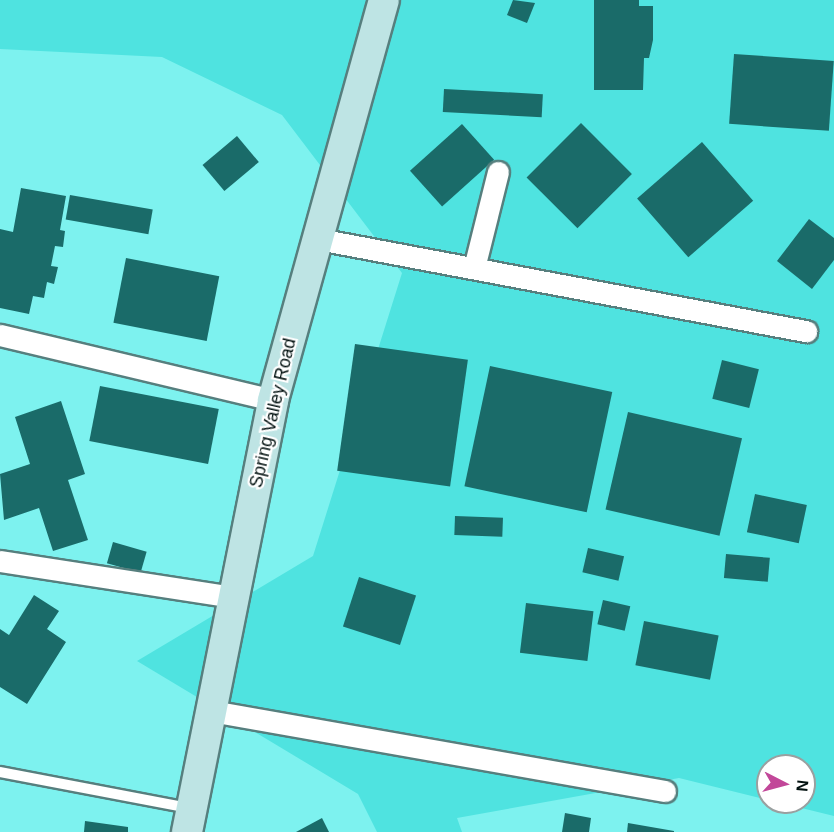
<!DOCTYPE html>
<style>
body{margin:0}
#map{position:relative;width:834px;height:832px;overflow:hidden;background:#ecfdfc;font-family:Arial,sans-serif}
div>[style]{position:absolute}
.green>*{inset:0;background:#7df2ef}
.forest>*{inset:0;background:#4fe3e0}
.building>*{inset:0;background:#1a6b69;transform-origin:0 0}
.roads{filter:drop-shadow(2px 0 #567f7e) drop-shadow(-2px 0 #567f7e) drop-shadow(0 2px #567f7e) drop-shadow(0 -2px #567f7e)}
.lane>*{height:10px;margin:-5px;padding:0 5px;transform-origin:5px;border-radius:5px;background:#fff}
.street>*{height:21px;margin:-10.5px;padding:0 10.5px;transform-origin:10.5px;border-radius:10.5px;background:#fff}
.secondary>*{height:30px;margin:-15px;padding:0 15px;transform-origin:15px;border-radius:15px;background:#bee4e4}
span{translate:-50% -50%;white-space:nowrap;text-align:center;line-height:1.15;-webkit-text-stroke:4.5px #fff;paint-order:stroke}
.street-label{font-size:18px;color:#031211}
.north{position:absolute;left:756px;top:754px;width:60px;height:60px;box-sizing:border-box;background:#fff;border:2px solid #9aa0a0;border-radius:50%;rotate:96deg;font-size:16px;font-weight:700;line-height:24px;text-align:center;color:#031211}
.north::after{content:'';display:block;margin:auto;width:21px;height:27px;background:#c24799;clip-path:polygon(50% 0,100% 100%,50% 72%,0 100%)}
</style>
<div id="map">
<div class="green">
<div style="clip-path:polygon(evenodd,0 0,834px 0,834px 832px,0 832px,0 0,768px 766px,804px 766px,804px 802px,768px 802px,768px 766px)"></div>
</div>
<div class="forest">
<div style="clip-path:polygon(0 0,834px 0,834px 816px,777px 802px,804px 802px,804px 766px,768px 766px,768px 800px,679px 778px,457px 818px,462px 832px,377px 832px,358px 794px,137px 661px,313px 556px,402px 273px,282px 115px,162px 57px,0 49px)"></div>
</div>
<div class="building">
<div style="clip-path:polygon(513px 0,535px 3px,527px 23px,507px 15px)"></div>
<div style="clip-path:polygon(594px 0,639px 0,639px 6px,653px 6px,653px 40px,649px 58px,644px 58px,643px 90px,594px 90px)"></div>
<div style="left:734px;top:54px;width:100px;height:70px;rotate:4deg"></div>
<div style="left:444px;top:89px;width:99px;height:23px;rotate:3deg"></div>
<div style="left:581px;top:123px;width:72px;height:77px;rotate:45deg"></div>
<div style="left:462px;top:124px;width:48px;height:70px;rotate:48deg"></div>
<div style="left:237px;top:136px;width:34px;height:45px;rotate:50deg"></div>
<div style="left:702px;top:142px;width:78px;height:86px;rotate:49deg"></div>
<div style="clip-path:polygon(21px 188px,66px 196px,60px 230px,65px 231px,63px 247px,55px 246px,51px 266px,58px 267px,54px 284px,47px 282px,44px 298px,33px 296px,29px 314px,0 308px,0 229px,13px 232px)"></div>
<div style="left:70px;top:195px;width:84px;height:25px;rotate:10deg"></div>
<div style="clip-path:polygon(809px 219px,834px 238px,834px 260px,812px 289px,777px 261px)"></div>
<div style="left:126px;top:258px;width:95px;height:66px;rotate:11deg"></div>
<div style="left:355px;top:344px;width:114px;height:128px;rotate:8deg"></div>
<div style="left:722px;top:360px;width:38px;height:40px;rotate:14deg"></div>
<div style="left:490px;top:366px;width:125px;height:123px;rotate:12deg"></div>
<div style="left:100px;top:386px;width:121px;height:56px;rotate:11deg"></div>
<div style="clip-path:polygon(61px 401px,85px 474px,68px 480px,88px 540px,53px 551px,39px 508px,4px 520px,0 474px,30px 464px,15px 417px)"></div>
<div style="left:628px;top:412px;width:117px;height:100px;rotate:13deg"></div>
<div style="left:755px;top:494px;width:53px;height:39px;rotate:12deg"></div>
<div style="left:455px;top:516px;width:48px;height:19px;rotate:2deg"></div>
<div style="left:113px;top:542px;width:35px;height:22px;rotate:16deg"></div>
<div style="left:588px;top:548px;width:37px;height:25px;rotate:13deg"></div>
<div style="left:726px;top:554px;width:44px;height:24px;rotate:5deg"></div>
<div style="left:359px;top:577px;width:60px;height:52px;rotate:18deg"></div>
<div style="clip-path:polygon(34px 595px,59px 611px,47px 629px,66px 642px,27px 704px,0 687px,0 629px,9px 635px)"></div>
<div style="left:603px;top:600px;width:28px;height:25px;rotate:13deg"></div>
<div style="left:526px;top:603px;width:68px;height:50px;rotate:7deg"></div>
<div style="left:644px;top:621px;width:76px;height:45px;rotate:11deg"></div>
<div style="clip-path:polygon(565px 813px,591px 818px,589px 832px,562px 832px)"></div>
<div style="clip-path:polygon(322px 818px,329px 832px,296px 832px)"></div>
<div style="clip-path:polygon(85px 821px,128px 827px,128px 832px,84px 832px)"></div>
<div style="clip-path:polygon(628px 823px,674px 831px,674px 832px,627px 832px)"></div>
</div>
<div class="roads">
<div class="lane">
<div style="left:0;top:772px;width:192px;rotate:10.8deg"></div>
</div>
<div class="street">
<div style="left:318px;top:239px;width:497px;rotate:10.7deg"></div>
<div style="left:474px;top:268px;width:99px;rotate:-76deg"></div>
<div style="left:0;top:335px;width:281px;rotate:13.4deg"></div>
<div style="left:0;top:561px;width:236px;rotate:8.8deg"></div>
<div style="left:211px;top:711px;width:461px;rotate:10deg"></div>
</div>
<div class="secondary">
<div style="left:187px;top:832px;width:440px;rotate:-78.7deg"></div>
<div style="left:273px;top:400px;width:415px;rotate:-74.5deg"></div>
</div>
</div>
<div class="street-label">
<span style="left:273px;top:413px;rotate:-77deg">Spring Valley Road</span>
</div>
<div class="north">N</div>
</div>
